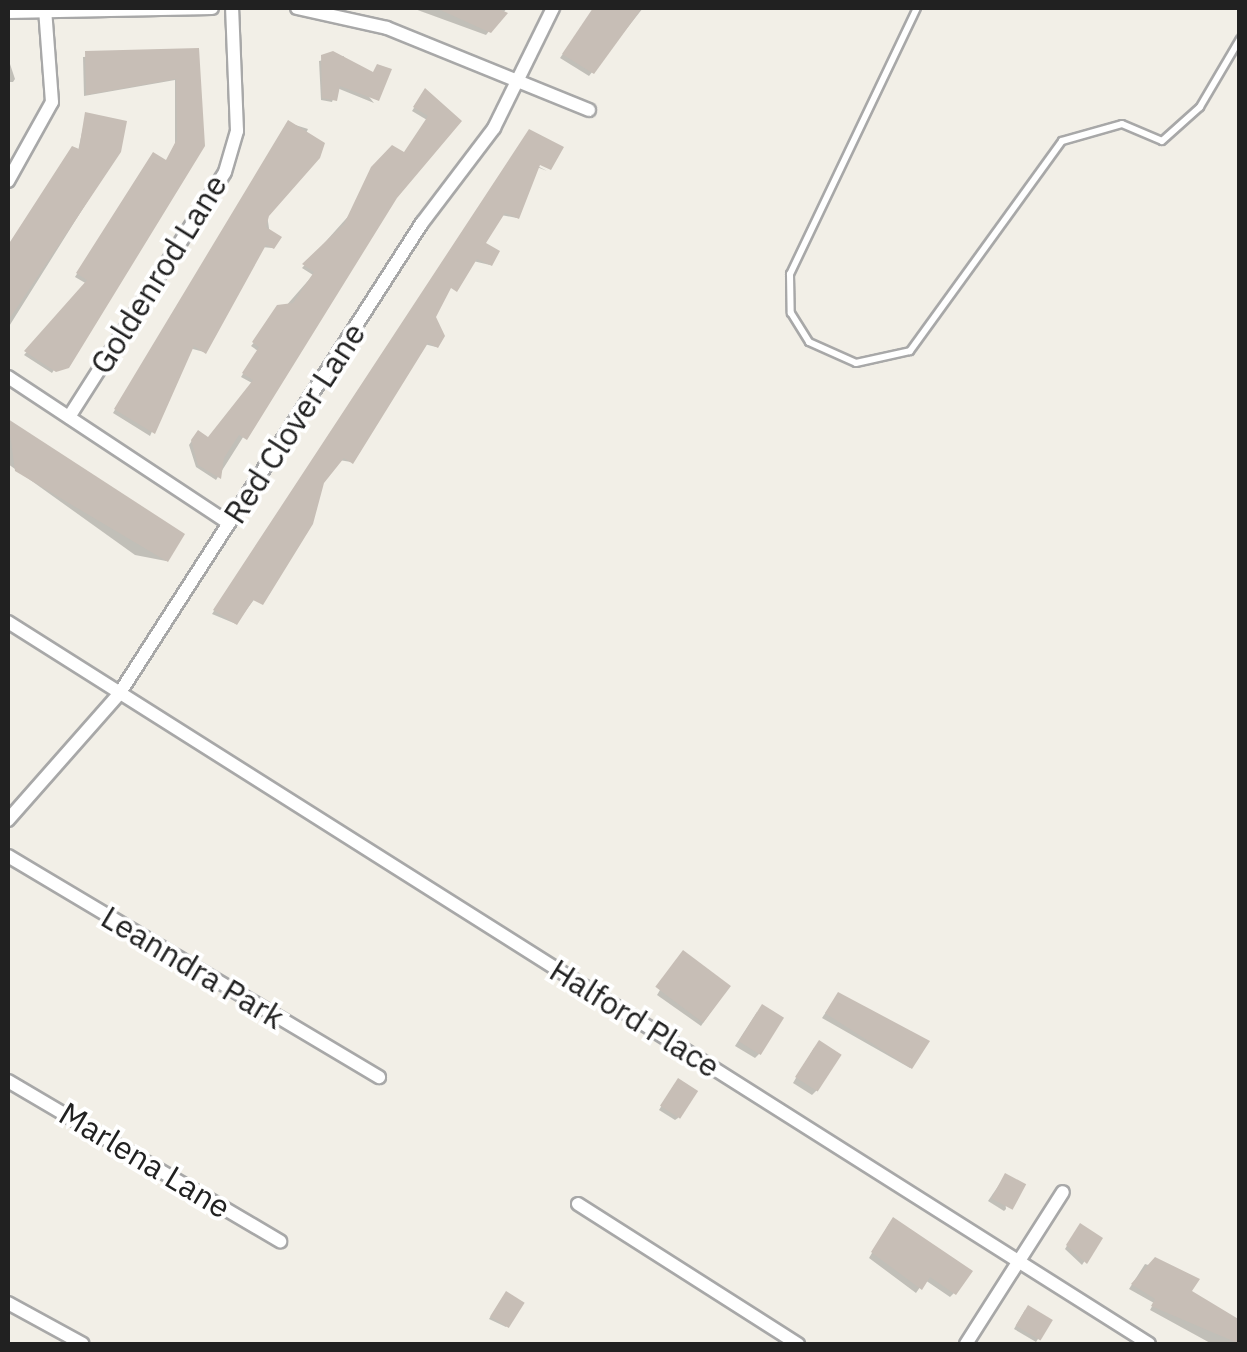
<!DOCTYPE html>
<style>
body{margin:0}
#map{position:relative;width:1247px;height:1352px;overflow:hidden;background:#f2efe7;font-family:"IBM Plex Sans",sans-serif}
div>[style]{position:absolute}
.shadow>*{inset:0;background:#0003}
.building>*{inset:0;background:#c7beb6;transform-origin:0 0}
.roads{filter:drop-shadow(2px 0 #a8a8a8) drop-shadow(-2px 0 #a8a8a8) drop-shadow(0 2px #a8a8a8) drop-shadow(0 -2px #a8a8a8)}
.lane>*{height:6px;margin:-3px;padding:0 3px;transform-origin:3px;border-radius:3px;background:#fff}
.street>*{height:12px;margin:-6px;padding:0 6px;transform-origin:6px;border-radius:6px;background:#fff}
span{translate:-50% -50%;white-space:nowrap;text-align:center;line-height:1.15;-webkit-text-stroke:8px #fff;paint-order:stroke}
.street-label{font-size:32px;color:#212121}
.frame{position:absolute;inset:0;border:10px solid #212121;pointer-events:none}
</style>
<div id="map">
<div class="shadow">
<div style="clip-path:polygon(412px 8px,507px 8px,486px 35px)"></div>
<div style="clip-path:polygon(595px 8px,643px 8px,589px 76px,560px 58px)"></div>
<div style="clip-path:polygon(197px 50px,202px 146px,52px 373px,24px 355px,87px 284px,75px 277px,150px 158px,165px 163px,175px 144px,175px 80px,84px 96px,83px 57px)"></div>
<div style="clip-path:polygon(344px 56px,342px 63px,374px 103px,337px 88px,332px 102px,321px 100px,319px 61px)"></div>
<div style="clip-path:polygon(8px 58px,15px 79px,13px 82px,8px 82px)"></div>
<div style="clip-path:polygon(423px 94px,458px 121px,395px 197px,216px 480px,196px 467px,189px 445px,195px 436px,208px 440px,252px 383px,241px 377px,258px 351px,251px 346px,313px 275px,302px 268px,403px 155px,427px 120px,412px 111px)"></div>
<div style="clip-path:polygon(86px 114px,119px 151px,8px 328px,8px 247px,78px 151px)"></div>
<div style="clip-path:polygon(289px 123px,308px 129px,267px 215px,272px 248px,262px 247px,204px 352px,189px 348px,150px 436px,113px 413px)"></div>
<div style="clip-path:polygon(526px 135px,528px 161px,547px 171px,537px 167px,517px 218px,501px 215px,483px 244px,490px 265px,473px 261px,447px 290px,434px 317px,436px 347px,424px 344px,351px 462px,339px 460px,322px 482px,311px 523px,236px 624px,212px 614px)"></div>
<div style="clip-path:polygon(8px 422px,182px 535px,166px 561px,135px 555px,8px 464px)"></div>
<div style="clip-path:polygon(679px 958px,728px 987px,701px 1026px,657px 995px)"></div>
<div style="clip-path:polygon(834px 1000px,927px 1042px,910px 1068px,822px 1018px)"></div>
<div style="clip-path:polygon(757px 1012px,759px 1054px,755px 1058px,735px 1046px)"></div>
<div style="clip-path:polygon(814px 1048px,817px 1090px,812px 1095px,793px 1083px)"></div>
<div style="clip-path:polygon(675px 1084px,678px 1118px,675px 1120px,659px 1110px)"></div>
<div style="clip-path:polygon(1003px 1179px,1006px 1209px,1004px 1211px,988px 1201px)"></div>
<div style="clip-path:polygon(889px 1224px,954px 1293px,950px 1297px,925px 1280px,916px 1293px,869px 1258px)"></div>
<div style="clip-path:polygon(1077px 1229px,1099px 1239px,1082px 1265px,1065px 1249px)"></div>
<div style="clip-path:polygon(1145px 1264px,1196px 1280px,1189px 1291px,1240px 1324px,1240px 1344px,1212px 1344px,1150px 1310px,1154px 1303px,1129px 1289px)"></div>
<div style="clip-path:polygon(503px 1297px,509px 1324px,506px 1327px,489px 1319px)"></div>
<div style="clip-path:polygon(1025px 1310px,1050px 1321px,1036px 1342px,1014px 1329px)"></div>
</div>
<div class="building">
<div style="clip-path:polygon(436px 8px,497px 8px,508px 13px,491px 33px)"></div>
<div style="clip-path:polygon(593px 8px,642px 8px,594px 74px,562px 54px)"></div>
<div style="clip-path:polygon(199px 48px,205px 146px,69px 368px,56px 372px,24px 351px,87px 280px,76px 273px,153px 152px,166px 160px,177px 139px,176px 79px,86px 95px,85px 51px)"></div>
<div style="clip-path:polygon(333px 51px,373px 72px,377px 64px,392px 69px,379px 101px,340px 86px,337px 101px,322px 98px,321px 55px)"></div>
<div style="clip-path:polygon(425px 88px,462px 121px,397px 198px,247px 440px,239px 435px,224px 458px,221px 479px,198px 465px,191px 440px,198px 430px,208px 437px,253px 380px,242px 373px,259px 347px,252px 342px,277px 305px,293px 303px,314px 272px,302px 264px,344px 224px,371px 167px,392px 145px,404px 152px,428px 116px,413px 107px)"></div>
<div style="clip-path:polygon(85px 112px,127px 121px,121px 152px,8px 321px,8px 245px,72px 146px,79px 149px)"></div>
<div style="clip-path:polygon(288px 120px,325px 143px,320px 158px,269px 216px,266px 227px,282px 237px,274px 249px,266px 245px,206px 354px,194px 346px,155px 434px,114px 409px)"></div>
<div style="clip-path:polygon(529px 129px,564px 147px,551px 170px,540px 165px,519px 219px,505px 213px,486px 243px,500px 251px,492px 266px,477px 259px,457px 292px,451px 288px,436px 317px,445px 336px,438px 348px,428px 343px,353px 464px,344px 458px,324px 483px,313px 524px,263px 605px,253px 600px,237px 625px,213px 610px)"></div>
<div style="clip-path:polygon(8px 419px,185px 534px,168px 562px,15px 471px)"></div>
<div style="left:683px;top:950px;width:60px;height:46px;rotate:37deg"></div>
<div style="clip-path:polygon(838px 992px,930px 1041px,912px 1069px,825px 1013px)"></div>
<div style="left:762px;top:1004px;width:26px;height:44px;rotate:32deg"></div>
<div style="left:819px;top:1040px;width:27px;height:44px;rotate:33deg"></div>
<div style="left:678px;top:1078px;width:24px;height:33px;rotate:33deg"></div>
<div style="left:1005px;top:1173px;width:24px;height:29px;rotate:28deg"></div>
<div style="clip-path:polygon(893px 1217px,973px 1271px,956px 1295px,930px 1277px,922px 1290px,871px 1252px)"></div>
<div style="clip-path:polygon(1080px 1223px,1103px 1238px,1087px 1264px,1066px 1245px)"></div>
<div style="clip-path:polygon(1155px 1257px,1200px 1279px,1192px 1291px,1240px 1320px,1240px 1344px,1151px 1306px,1155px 1299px,1131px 1284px)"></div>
<div style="left:506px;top:1291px;width:22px;height:30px;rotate:32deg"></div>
<div style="left:1028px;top:1305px;width:29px;height:24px;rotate:31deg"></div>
</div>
<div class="roads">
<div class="lane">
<div style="left:917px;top:8px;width:295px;rotate:115.5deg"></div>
<div style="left:790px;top:274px;width:39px;rotate:89deg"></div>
<div style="left:791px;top:313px;width:34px;rotate:58deg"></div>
<div style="left:809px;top:342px;width:51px;rotate:24.1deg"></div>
<div style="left:856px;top:363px;width:55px;rotate:-12.5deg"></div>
<div style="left:910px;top:351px;width:259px;rotate:-54.1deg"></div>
<div style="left:1062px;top:141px;width:62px;rotate:-15.8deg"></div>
<div style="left:1122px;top:124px;width:43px;rotate:23deg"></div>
<div style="left:1162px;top:141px;width:51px;rotate:-41.8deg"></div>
<div style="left:1200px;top:107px;width:79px;rotate:-59.5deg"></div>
</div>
<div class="street">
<div style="left:297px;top:8px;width:92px;rotate:12.5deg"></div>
<div style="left:387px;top:28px;width:218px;rotate:22.1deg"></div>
<div style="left:8px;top:12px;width:204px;rotate:-1.1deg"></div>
<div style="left:8px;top:181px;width:90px;rotate:-60.9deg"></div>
<div style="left:52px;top:102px;width:94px;rotate:-94.3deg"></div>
<div style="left:8px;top:377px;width:265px;rotate:33.5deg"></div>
<div style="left:69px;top:417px;width:290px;rotate:-57.5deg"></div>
<div style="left:225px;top:172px;width:43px;rotate:-73.7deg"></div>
<div style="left:237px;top:131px;width:123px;rotate:-92.3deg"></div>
<div style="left:8px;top:622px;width:1350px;rotate:32.32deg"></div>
<div style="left:8px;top:820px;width:168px;rotate:-48.6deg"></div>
<div style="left:119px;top:694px;width:560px;rotate:-57.25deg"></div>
<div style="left:422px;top:223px;width:119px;rotate:-52.8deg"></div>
<div style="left:494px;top:128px;width:134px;rotate:-63.8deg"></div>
<div style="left:8px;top:856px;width:432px;rotate:30.8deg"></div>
<div style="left:8px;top:1081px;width:316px;rotate:30.5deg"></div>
<div style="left:578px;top:1204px;width:261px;rotate:32.5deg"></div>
<div style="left:8px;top:1303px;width:85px;rotate:28.7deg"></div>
<div style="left:966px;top:1344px;width:180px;rotate:-57.5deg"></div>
</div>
</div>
<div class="street-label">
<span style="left:158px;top:274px;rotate:-58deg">Goldenrod Lane</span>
<span style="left:294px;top:423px;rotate:-57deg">Red Clover Lane</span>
<span style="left:193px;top:967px;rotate:31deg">Leanndra Park</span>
<span style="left:635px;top:1018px;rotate:32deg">Halford Place</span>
<span style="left:145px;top:1160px;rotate:31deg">Marlena Lane</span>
</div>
<div class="frame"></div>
</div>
